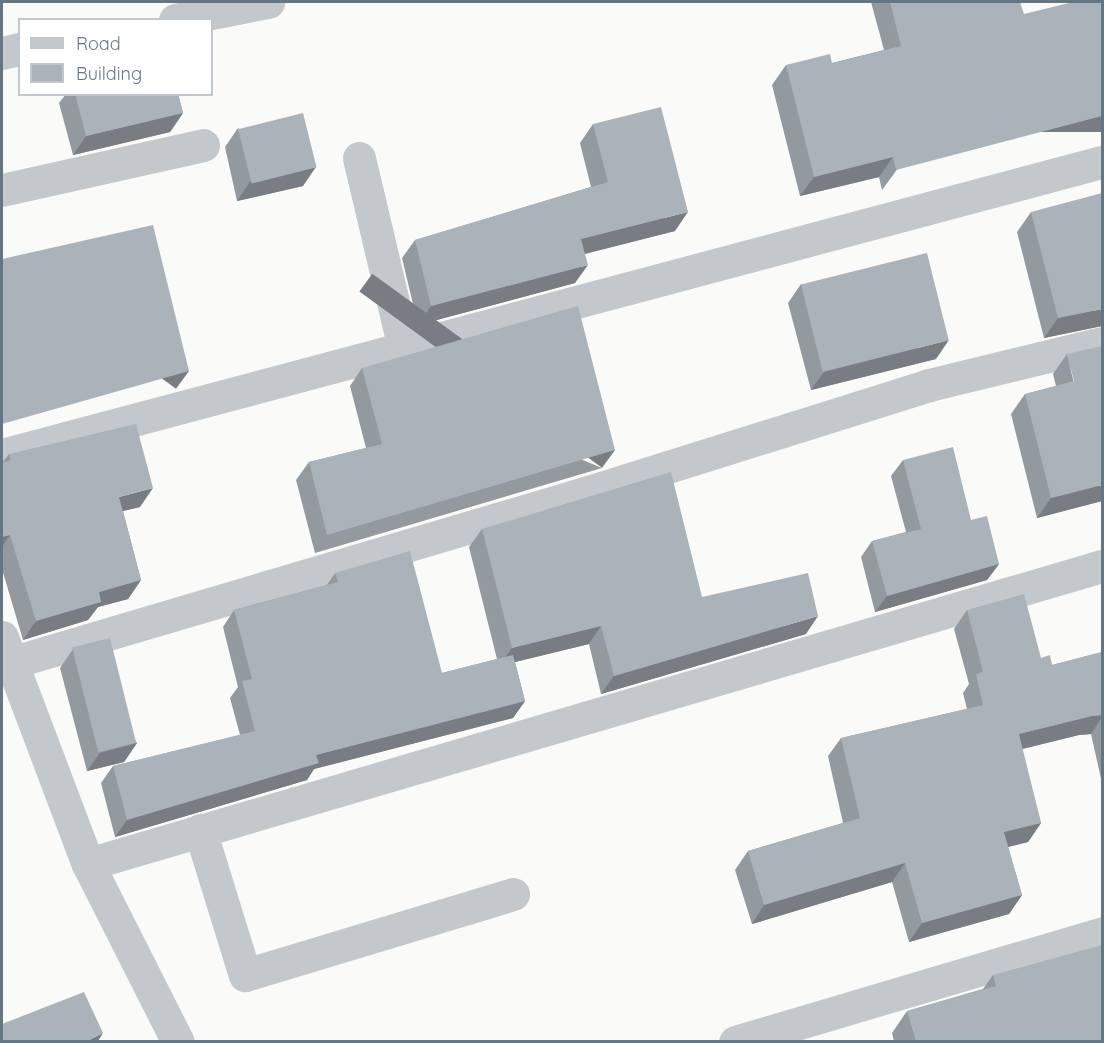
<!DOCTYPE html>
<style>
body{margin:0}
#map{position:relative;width:1104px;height:1043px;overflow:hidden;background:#fafaf8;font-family:Quicksand,sans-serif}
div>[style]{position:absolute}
.minor>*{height:33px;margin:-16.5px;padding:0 16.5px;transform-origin:16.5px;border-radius:16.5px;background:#c3c8cc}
.wall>*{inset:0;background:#929a9f}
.shaded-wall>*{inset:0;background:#777d82;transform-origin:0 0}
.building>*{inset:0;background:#aab3b9;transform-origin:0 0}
span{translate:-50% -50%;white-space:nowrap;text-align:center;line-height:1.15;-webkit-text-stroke:6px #fff;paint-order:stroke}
.frame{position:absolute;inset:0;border:3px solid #657683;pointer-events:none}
.legend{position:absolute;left:18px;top:18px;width:195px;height:78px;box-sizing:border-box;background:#fff;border:2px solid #c1c8cd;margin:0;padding:8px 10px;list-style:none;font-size:18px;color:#657683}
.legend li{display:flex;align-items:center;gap:12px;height:30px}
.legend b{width:30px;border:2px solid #c1c8cd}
</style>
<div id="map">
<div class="minor">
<div style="left:175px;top:20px;width:95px;rotate:-11deg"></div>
<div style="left:2px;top:53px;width:18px;rotate:-13deg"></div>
<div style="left:359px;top:158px;width:195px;rotate:76.7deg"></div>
<div style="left:2px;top:190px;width:206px;rotate:-12.6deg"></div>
<div style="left:2px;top:455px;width:1138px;rotate:-14.92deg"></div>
<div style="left:2px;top:637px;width:243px;rotate:69.3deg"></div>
<div style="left:88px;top:864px;width:199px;rotate:63.2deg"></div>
<div style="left:10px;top:663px;width:600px;rotate:-16.47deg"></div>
<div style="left:585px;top:493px;width:361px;rotate:-17.4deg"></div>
<div style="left:929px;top:385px;width:178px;rotate:-13.6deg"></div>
<div style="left:200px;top:830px;width:152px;rotate:72.8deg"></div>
<div style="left:245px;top:975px;width:280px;rotate:-16.8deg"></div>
<div style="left:88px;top:864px;width:1057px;rotate:-16.38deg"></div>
<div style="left:735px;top:1042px;width:383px;rotate:-16.5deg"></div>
</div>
<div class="wall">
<div style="clip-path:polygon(871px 2px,1020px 2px,882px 190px,879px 177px,800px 196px,772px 85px,786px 65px,832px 63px,884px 50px)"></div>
<div style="clip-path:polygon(66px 94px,178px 94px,183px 113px,170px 132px,73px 155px,59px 103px)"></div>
<div style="clip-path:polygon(593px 124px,675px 231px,585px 254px,575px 283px,418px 325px,402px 258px,415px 240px,591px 187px,580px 143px)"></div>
<div style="clip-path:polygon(238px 128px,303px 186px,237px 201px,225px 147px)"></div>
<div style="clip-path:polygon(1031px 212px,1102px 326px,1044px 338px,1017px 232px)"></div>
<div style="clip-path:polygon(801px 284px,936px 359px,811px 390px,788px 303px)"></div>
<div style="clip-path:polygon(1067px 354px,1102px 501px,1037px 518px,1011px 414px,1025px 394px,1056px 386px,1053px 374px)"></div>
<div style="clip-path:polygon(362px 368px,602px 468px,315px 553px,296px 480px,309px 462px,366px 448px,350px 386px)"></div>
<div style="clip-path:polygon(9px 454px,140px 507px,123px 511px,141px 580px,128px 599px,98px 607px,88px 620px,23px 640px,2px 569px,2px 463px,3px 462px)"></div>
<div style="clip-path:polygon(903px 460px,971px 520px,999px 564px,987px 580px,875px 612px,861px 557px,872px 541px,906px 532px,891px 476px)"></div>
<div style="clip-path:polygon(482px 529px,702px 597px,806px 634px,601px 694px,589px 644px,515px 662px,525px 701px,513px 718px,314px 769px,307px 780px,115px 837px,101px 783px,113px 766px,240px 735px,230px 698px,238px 687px,223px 627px,234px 610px,327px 585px,335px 573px,442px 673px,497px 659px,469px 547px)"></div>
<div style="clip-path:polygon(967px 610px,1052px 665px,1102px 652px,1102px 783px,1091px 734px,1079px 735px,1022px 749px,1041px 823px,1028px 842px,1008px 847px,1022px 895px,1009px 914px,909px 942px,892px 882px,752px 924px,735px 870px,748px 851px,843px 823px,828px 756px,841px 738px,967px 709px,963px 693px,969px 684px,954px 629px)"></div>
<div style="clip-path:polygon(73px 649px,137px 743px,124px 762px,87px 771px,60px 668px)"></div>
<div style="clip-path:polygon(993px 975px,1102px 1041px,894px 1041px,892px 1033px,907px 1011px,983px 989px)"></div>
</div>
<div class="shaded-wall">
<div style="clip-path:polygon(183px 113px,170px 132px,73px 155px,86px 136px)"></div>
<div style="left:1102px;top:116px;width:16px;height:213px;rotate:90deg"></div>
<div style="clip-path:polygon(893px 157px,879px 177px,800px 196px,814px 177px)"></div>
<div style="clip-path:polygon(316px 167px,303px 186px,237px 201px,250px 182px)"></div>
<div style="clip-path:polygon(688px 212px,675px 231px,568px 258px,581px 239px)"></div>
<div style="clip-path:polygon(588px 265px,575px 283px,418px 325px,431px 306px)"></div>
<div style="clip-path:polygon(1102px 309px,1102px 326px,1044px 338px,1058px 318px)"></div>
<div style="clip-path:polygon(949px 340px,936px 359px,811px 390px,824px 372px)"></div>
<div style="left:189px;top:371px;width:22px;height:194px;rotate:126deg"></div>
<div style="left:615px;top:450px;width:22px;height:300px;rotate:126deg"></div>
<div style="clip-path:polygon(1102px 485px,1102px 501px,1037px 518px,1051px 498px)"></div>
<div style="clip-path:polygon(153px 488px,140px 507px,106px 515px,119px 497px)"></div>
<div style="clip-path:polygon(10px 535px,2px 547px,2px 537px)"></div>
<div style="clip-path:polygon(999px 564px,987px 580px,875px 612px,887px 596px)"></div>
<div style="clip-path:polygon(141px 580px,128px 599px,98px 607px,88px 620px,23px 640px,36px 621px,99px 592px)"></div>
<div style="clip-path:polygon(818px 616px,806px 634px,601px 694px,614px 676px)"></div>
<div style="clip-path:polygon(601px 626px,589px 644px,499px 666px,512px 648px)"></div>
<div style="clip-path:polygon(525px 701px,513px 718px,314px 769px,307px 780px,115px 837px,127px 820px,316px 755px)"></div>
<div style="clip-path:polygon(1102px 715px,1102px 717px,1091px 734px,1079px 735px,1006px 753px,1019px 734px,1092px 716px)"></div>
<div style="clip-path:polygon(137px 743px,124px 762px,87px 771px,100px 753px)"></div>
<div style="clip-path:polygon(1041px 823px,1028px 842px,991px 851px,1004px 832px)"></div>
<div style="clip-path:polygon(905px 863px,892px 882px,752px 924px,764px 905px)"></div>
<div style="clip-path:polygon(1022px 895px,1009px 914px,909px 942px,922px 923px)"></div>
<div style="clip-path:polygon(103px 1033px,98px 1041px,87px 1041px)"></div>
</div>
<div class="building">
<div style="clip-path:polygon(890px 2px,1020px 2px,1024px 14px,1073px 2px,1102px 2px,1102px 116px,896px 170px,893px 157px,814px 177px,786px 65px,830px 54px,832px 63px,901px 46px)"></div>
<div style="clip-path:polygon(75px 94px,178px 94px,183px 113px,86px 136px)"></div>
<div style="clip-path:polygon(661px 107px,688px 212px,581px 239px,588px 265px,431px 306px,415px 240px,608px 182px,593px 124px)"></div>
<div style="left:303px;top:113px;width:56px;height:67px;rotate:76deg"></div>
<div style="clip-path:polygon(1102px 193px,1102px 309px,1058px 318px,1031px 212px)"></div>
<div style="clip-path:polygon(153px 225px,189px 371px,2px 424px,2px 259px)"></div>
<div style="left:927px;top:253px;width:90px;height:130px;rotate:76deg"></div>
<div style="clip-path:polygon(578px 306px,615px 450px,327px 535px,309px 462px,382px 444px,362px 368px)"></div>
<div style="clip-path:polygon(1102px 346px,1102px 485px,1051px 498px,1025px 394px,1074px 381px,1067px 354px)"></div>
<div style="clip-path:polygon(136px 424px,153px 488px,119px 497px,141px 580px,99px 592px,101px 602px,36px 621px,10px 535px,2px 537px,2px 463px,11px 460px,9px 454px)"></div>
<div style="clip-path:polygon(953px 447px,971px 520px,987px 516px,999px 564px,887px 596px,872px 541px,921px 529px,903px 460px)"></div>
<div style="clip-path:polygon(671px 472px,702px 597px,808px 573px,818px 616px,614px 676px,601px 626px,512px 648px,482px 529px)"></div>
<div style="clip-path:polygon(410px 551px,442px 673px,513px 655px,525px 701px,316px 755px,319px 763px,127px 820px,113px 766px,255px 731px,242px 681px,252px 679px,234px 610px,338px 582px,335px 573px)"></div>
<div style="clip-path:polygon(1024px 594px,1041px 658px,1050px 655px,1052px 665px,1102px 652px,1102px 715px,1092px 716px,1019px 734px,1041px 823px,1004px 832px,1022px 895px,922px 923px,905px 863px,764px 905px,748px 851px,860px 818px,841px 738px,983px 705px,976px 674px,983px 672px,967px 610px)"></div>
<div style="left:110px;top:638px;width:108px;height:39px;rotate:76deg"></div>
<div style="clip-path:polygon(1102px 945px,1102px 1041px,916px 1041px,907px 1011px,996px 986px,993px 975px)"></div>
<div style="clip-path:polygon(84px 992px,103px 1033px,87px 1041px,2px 1041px,2px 1024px)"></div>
</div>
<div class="frame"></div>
<ul class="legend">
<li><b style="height:8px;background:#c3c8cc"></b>Road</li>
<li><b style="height:16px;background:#aab3b9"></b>Building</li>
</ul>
</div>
